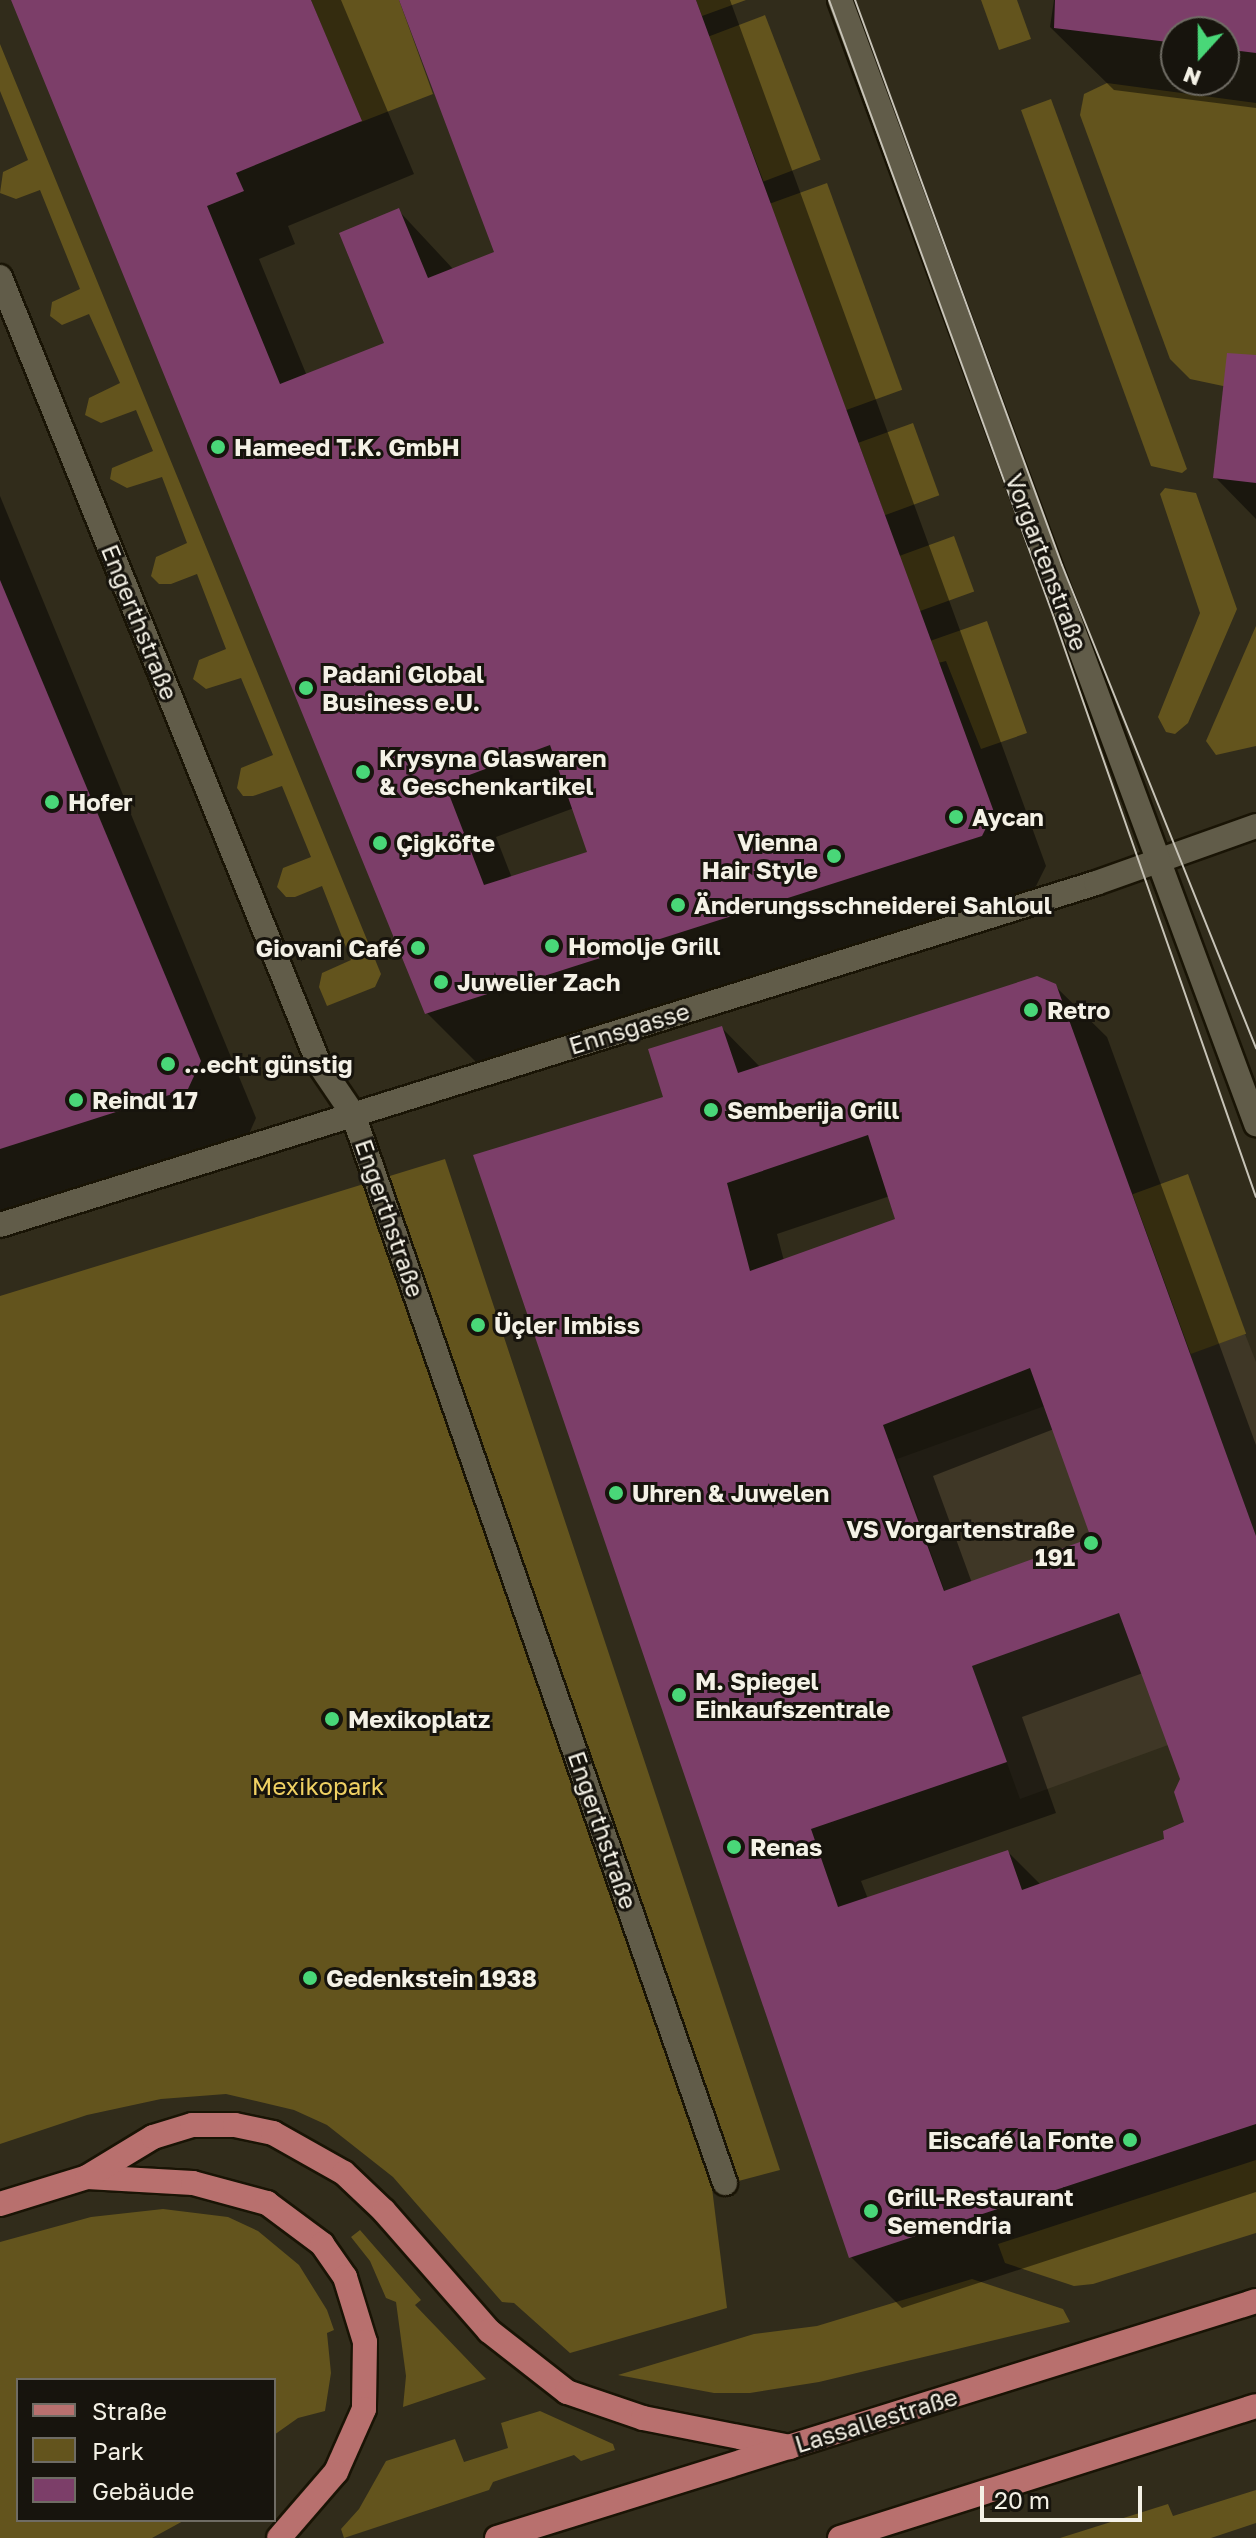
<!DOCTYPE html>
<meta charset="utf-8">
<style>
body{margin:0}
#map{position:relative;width:1256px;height:2538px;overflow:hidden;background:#312c1b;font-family:"Golos Text",sans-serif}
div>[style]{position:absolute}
.education>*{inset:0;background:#3f3726}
.green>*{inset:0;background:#63541d;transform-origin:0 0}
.shadow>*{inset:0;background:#0007}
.building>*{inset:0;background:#7c3e69}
.roads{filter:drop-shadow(2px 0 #191405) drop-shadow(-2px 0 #191405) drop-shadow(0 2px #191405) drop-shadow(0 -2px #191405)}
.minor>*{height:24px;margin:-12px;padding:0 12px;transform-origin:12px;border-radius:12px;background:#615c49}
.tertiary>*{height:24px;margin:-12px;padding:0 12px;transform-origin:12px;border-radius:12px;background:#615c49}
.primary>*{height:24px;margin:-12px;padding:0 12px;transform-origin:12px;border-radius:12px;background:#b8706e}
.tram>*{height:2px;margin:-1px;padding:0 1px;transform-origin:1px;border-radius:1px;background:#c7c3b7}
.dots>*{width:22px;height:22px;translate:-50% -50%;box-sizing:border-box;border:4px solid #17140d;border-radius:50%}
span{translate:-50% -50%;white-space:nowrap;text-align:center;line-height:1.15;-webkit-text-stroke:6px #17140d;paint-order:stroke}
.poi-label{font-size:24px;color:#f4f1e6;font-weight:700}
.left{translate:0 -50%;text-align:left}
.right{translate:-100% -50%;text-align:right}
.street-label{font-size:24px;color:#f4f1e6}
.park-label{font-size:24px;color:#f0d163}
.legend{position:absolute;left:16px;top:2378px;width:260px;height:144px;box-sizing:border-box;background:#17140d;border:2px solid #6f6c64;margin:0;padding:10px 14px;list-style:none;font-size:24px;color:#f4f1e6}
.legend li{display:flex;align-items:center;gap:16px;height:40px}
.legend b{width:40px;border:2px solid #6f6c64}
.north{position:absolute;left:1160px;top:16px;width:80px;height:80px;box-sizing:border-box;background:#17140d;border:2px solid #6f6c64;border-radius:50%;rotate:201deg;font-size:22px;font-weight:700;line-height:32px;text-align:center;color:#f4f1e6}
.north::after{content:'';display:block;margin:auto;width:28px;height:36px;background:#49d778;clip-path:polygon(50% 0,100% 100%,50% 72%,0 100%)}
.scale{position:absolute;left:980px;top:2486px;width:162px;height:36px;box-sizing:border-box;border:4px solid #f4f1e6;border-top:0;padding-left:10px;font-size:24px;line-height:28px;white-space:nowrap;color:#f4f1e6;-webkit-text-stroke:6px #17140d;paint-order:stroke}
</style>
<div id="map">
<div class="education">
<div style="clip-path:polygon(1245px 1334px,1256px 1362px,1256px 1713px,1020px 1799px,897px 1459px)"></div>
</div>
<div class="green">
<div style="clip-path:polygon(311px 0,399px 0,433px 94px,361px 122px)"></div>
<div style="clip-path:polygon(696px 0,746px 0,702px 16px)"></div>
<div style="clip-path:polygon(981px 0,1017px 0,1031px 39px,999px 50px)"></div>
<div style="left:765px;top:15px;width:155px;height:61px;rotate:69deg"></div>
<div style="clip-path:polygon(0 44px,381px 974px,375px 987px,327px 1006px,319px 987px,322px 973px,351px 960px,322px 886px,295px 897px,286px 897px,277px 887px,283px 868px,311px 857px,282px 786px,253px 796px,243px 796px,237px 788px,241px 768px,273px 755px,241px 678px,206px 689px,193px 679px,199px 660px,226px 649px,197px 574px,171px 584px,159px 584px,151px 576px,156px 557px,187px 543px,162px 477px,127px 488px,110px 479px,112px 468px,153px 451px,136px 410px,101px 423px,85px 415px,89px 398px,120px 383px,89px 314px,62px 325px,50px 316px,52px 302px,80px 289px,40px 190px,16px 199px,0 193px,3px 172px,28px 160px,0 91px)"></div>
<div style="clip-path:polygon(1107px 83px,1256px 103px,1256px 393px,1190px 379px,1170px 359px,1080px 115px,1084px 94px)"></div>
<div style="clip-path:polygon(1051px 99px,1187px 469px,1182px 473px,1151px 466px,1021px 110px)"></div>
<div style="left:827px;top:183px;width:220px;height:61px;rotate:70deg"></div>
<div style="left:913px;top:423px;width:77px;height:58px;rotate:70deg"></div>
<div style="clip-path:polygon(1165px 488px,1196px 493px,1237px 609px,1188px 723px,1175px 734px,1166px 732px,1158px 717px,1200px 613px,1160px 494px)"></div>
<div style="left:954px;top:536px;width:59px;height:59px;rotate:70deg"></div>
<div style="clip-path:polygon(987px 621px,1027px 733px,981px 749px,946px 661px,938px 663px,930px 641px)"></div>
<div style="clip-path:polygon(1256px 626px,1256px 746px,1216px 755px,1206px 741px)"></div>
<div style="clip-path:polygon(445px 1159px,780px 2170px,712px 2188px,727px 2308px,570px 2353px,514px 2303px,502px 2302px,393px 2177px,327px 2125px,294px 2110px,226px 2094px,161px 2099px,87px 2115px,0 2144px,0 1296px)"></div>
<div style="left:1188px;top:1174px;width:170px;height:59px;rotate:70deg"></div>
<div style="clip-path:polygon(1256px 2160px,1256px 2233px,1093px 2284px,1074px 2286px,1005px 2263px,998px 2244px)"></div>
<div style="clip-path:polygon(163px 2209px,228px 2217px,258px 2231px,299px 2265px,327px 2310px,334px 2330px,327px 2333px,331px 2373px,325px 2411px,298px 2418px,274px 2435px,274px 2380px,18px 2380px,18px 2520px,185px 2520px,152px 2538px,0 2538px,0 2242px,91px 2217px)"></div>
<div style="clip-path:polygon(360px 2230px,421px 2300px,415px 2305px,486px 2379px,403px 2407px,406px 2376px,396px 2302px,386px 2298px,370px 2261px,351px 2237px)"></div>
<div style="clip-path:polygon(972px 2279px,1063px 2309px,1070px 2322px,819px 2382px,750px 2393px,714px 2393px,618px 2375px,754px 2334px,817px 2326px)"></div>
<div style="clip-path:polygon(540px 2411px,613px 2444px,615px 2450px,581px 2461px,574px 2455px,493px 2482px,489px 2490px,344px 2538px,341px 2529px,359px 2509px,386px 2461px,455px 2439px,464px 2462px,508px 2448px,501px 2423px)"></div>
<div style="clip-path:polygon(1256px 2490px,1256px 2523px,1211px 2538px,1060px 2538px,1168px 2504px,1173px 2516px)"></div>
</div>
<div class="shadow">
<div style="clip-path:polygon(evenodd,13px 0,341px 0,414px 174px,288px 226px,295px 244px,259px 259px,307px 376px,387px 344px,399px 211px,454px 270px,496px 253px,401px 0,730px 0,1046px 866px,1035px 888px,480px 1066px,427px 1013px,13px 0,574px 808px,590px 853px,512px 878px,496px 837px,574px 808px)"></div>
<div style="clip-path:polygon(evenodd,1054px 0,1256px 0,1256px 108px,1114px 90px,1050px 27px,1054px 0,1176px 32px,1224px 32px,1224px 80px,1176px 80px,1176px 32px)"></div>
<div style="clip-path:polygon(1256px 397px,1256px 519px,1215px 477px)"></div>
<div style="clip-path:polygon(0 496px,256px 1118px,244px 1145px,0 1223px)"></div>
<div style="clip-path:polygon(evenodd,1055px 986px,1107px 1037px,1256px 1445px,1256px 2192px,902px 2308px,851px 2257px,666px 1098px,722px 1028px,761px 1068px,1055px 986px,890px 1196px,897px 1220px,784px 1261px,777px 1234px,890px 1196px,1055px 986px,1054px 1429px,1094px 1539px,972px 1583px,933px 1476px,1054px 1429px,1055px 986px,1143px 1673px,1182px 1779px,1187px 1823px,1167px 1840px,1041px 1885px,1008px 1852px,868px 1899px,861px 1881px,1056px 1813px,1022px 1717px,1143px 1673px)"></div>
</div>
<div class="building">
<div style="clip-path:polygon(evenodd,11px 0,311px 0,362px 121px,236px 173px,244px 191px,207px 206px,280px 384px,384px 343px,339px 233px,399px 208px,428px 278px,494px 252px,399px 0,696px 0,994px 812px,982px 836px,425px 1014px,11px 0,550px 745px,587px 852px,484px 885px,445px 784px,550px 745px)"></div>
<div style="clip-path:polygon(1055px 0,1256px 0,1256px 53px,1224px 49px,1224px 32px,1176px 32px,1176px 43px,1054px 28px)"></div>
<div style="clip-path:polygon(1227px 353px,1256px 355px,1256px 483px,1213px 478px)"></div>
<div style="clip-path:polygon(0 580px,201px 1061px,188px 1089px,0 1149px)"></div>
<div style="clip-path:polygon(evenodd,1037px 976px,1056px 984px,1256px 1536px,1256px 2124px,849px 2258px,473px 1155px,663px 1097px,648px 1049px,722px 1026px,738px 1073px,1037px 976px,868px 1135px,895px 1219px,750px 1271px,727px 1183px,868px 1135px,1037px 976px,1030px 1368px,1091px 1538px,944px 1591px,883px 1425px,1030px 1368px,1037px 976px,1119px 1613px,1180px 1779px,1174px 1792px,1184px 1822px,1163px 1831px,1164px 1839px,1022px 1890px,1008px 1850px,838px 1907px,811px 1829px,1007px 1762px,972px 1666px,1119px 1613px)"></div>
</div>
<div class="roads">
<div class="minor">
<div style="left:0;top:277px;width:849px;rotate:67.94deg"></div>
<div style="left:319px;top:1064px;width:60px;rotate:55.8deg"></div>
<div style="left:353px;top:1114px;width:1132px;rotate:70.81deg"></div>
<div style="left:0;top:1225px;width:1148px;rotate:-17.33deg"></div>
<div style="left:1096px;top:883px;width:170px;rotate:-19.6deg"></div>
</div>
<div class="tertiary">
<div style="left:840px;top:0;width:1199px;rotate:69.69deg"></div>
</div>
<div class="primary">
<div style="left:87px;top:2177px;width:106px;rotate:3.2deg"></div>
<div style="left:193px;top:2183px;width:77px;rotate:15.1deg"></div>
<div style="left:267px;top:2203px;width:69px;rotate:36.7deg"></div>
<div style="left:322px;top:2244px;width:40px;rotate:55.1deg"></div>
<div style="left:345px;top:2277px;width:68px;rotate:72.9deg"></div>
<div style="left:365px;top:2342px;width:67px;rotate:90.9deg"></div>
<div style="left:364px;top:2409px;width:69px;rotate:114deg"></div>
<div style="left:336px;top:2472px;width:87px;rotate:130.8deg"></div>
<div style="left:0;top:2204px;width:91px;rotate:-17.2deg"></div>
<div style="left:87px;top:2177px;width:77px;rotate:-31.2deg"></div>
<div style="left:153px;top:2137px;width:41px;rotate:-17.1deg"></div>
<div style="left:192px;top:2125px;width:43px"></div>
<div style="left:235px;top:2125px;width:39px;rotate:12deg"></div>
<div style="left:273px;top:2133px;width:81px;rotate:29.4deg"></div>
<div style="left:344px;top:2173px;width:55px;rotate:43.5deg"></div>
<div style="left:384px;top:2211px;width:159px;rotate:48.8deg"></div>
<div style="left:489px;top:2331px;width:99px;rotate:38deg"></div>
<div style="left:567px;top:2392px;width:80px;rotate:18.9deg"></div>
<div style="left:643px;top:2418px;width:150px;rotate:11.2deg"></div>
<div style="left:497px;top:2538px;width:795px;rotate:-17.34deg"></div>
<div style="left:840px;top:2538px;width:436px;rotate:-17.6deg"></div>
</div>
</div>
<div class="tram">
<div style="left:829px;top:0;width:658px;rotate:69.99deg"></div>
<div style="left:1054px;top:618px;width:613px;rotate:70.77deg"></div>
<div style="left:855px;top:0;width:602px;rotate:69.88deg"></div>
<div style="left:1062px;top:565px;width:521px;rotate:68.12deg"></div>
</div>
<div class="dots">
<div style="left:218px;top:447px;background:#49d778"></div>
<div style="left:306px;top:688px;background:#49d778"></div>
<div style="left:363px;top:772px;background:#49d778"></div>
<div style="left:52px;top:802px;background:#49d778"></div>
<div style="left:956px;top:817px;background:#49d778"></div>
<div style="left:380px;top:843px;background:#49d778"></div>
<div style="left:834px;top:856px;background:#49d778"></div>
<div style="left:678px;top:905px;background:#49d778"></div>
<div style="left:552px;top:946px;background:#49d778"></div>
<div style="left:418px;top:948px;background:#49d778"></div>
<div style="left:441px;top:982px;background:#49d778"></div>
<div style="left:1031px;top:1010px;background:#49d778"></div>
<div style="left:168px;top:1064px;background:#49d778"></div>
<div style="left:76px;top:1100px;background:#49d778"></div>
<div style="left:711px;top:1110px;background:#49d778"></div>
<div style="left:478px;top:1325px;background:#49d778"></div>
<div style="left:616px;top:1493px;background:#49d778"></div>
<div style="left:1091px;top:1543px;background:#49d778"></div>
<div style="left:679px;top:1695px;background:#49d778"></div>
<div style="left:332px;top:1719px;background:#49d778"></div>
<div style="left:734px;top:1847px;background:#49d778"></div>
<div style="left:310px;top:1978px;background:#49d778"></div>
<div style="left:1130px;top:2140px;background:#49d778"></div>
<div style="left:871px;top:2211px;background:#49d778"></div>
</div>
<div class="poi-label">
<span class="left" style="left:234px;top:447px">Hameed T.K. GmbH</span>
<span class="left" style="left:322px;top:688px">Padani Global<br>Business e.U.</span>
<span class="left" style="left:379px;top:772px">Krysyna Glaswaren<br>&amp; Geschenkartikel</span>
<span class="left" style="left:68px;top:802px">Hofer</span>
<span class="left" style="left:972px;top:817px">Aycan</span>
<span class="right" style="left:818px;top:856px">Vienna<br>Hair Style</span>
<span class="left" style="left:396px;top:843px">Çiğköfte</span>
<span class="left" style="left:694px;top:905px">Änderungsschneiderei Sahloul</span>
<span class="left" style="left:568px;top:946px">Homolje Grill</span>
<span class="right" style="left:402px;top:948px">Giovani Café</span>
<span class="left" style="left:457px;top:982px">Juwelier Zach</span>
<span class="left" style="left:1047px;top:1010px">Retro</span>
<span class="left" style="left:184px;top:1064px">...echt günstig</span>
<span class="left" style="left:92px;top:1100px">Reindl 17</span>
<span class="left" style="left:727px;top:1110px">Semberija Grill</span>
<span class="left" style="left:494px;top:1325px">Üçler Imbiss</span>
<span class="left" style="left:632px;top:1493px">Uhren &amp; Juwelen</span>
<span class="right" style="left:1075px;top:1543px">VS Vorgartenstraße<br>191</span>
<span class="left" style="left:695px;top:1695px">M. Spiegel<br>Einkaufszentrale</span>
<span class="left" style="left:348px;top:1719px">Mexikoplatz</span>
<span class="left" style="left:750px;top:1847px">Renas</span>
<span class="left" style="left:326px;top:1978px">Gedenkstein 1938</span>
<span class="right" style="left:1114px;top:2140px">Eiscafé la Fonte</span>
<span class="left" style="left:887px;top:2211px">Grill-Restaurant<br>Semendria</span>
</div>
<div class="street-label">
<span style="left:1047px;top:562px;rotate:69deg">Vorgartenstraße</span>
<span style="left:140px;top:622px;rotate:68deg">Engerthstraße</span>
<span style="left:629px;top:1028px;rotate:-17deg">Ennsgasse</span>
<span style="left:390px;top:1218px;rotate:71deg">Engerthstraße</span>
<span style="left:603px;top:1830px;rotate:71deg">Engerthstraße</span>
<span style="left:876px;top:2420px;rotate:-17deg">Lassallestraße</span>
</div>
<div class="park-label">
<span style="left:318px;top:1786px">Mexikopark</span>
</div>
<ul class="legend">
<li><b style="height:10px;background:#b8706e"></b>Straße</li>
<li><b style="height:22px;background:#63541d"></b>Park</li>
<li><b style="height:22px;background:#7c3e69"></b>Gebäude</li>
</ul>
<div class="north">N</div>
<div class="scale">20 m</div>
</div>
